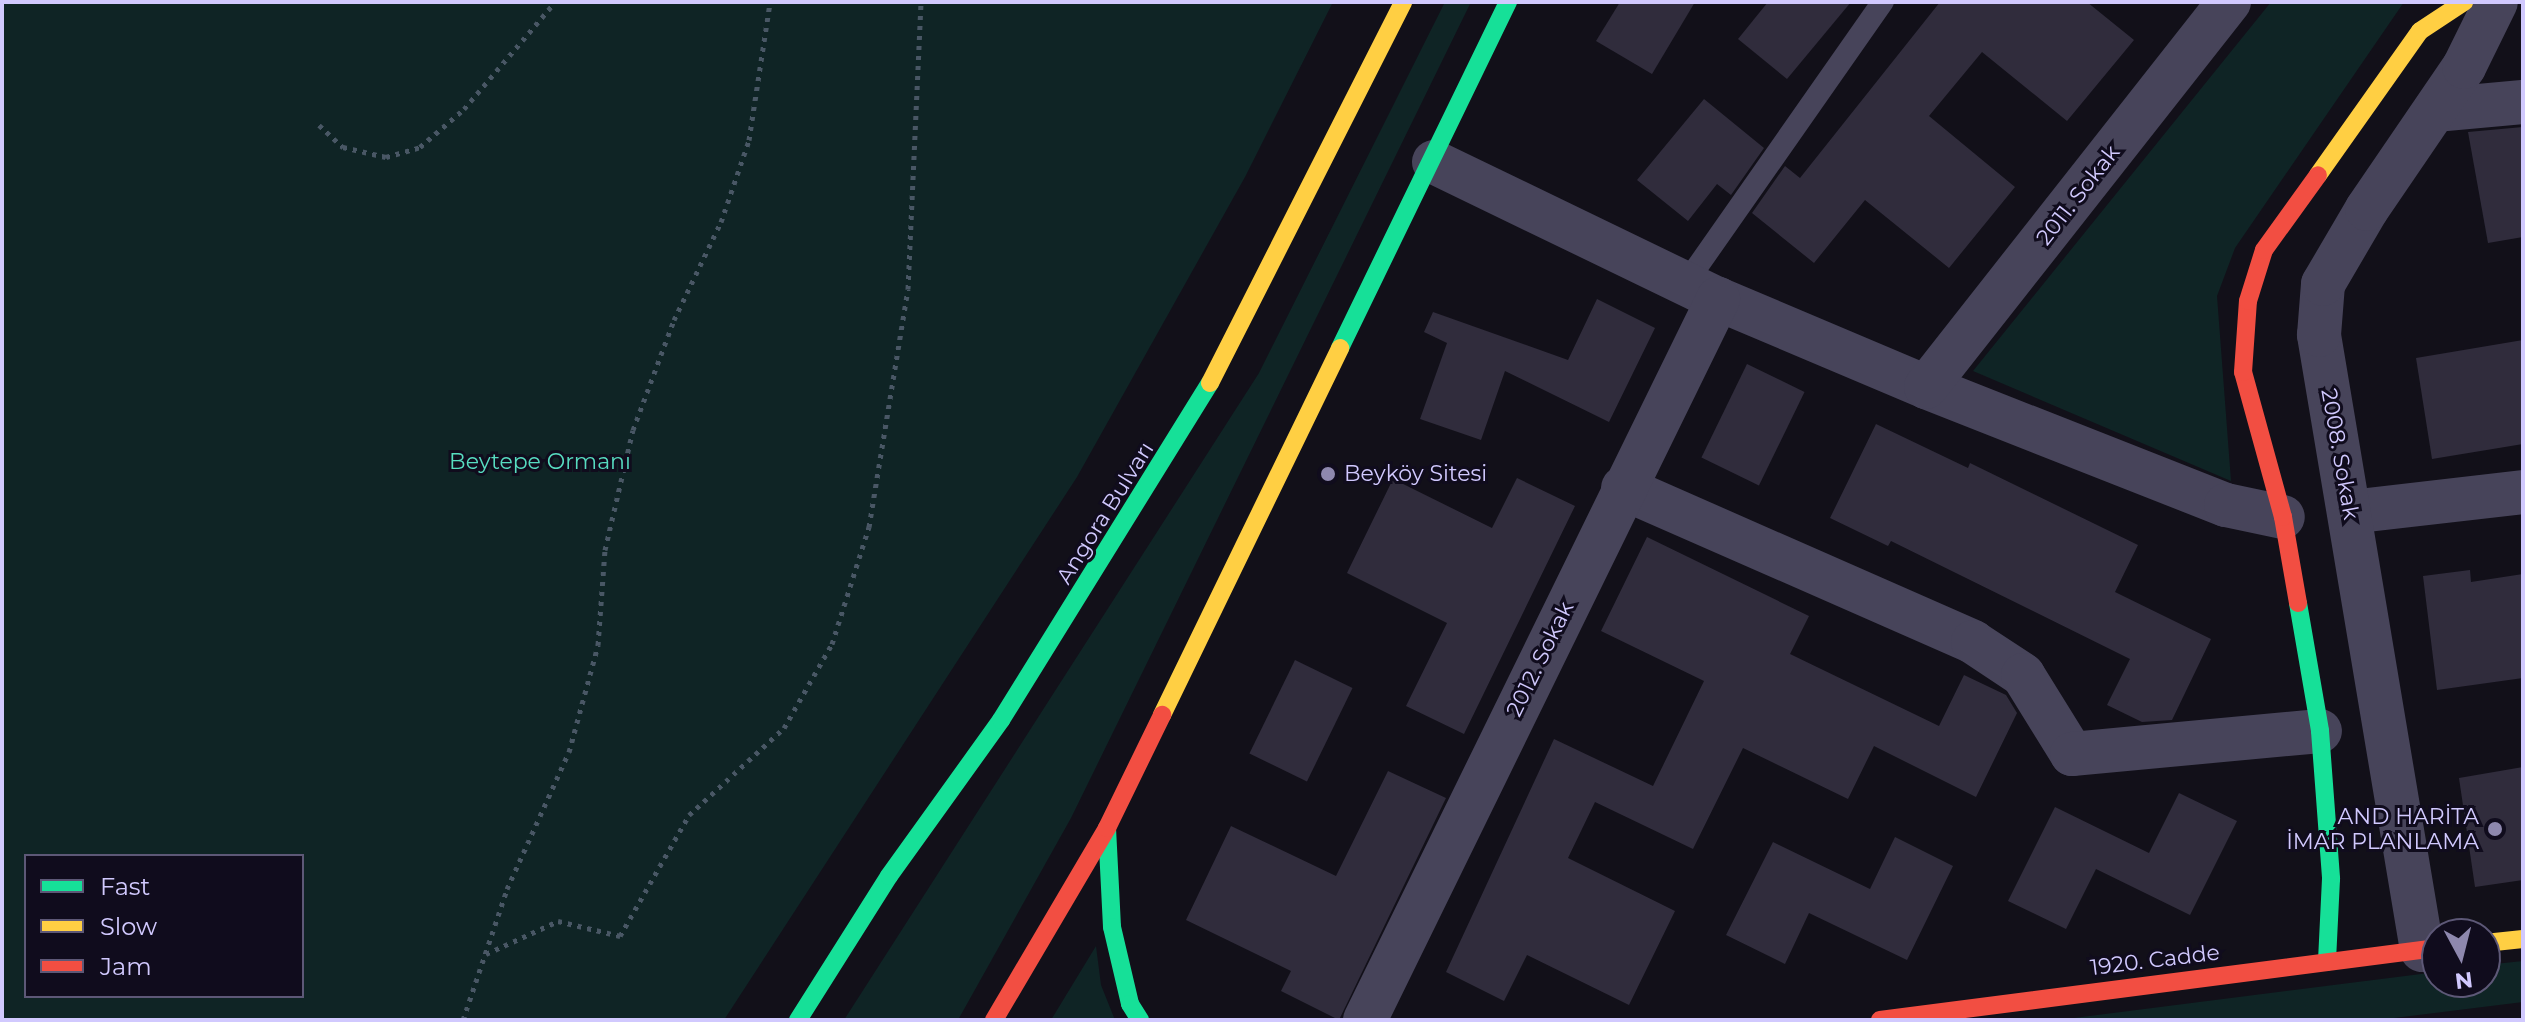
<!DOCTYPE html>
<meta charset="utf-8">
<style>
body{margin:0}
#map{position:relative;width:2525px;height:1022px;overflow:hidden;background:#121019;font-family:Montserrat,sans-serif}
div>[style]{position:absolute}
.green>*{inset:0;background:#0f2425}
.building>*{inset:0;background:#302c3c;transform-origin:0 0}
.path>*{height:5px;margin-top:-2.5px;transform-origin:0;background:repeating-linear-gradient(90deg,#495765 0 4px,transparent 0 10px)}
.lane>*{height:22px;margin:-11px;padding:0 11px;transform-origin:11px;border-radius:11px;background:#47445a}
.street>*{height:44px;margin:-22px;padding:0 22px;transform-origin:22px;border-radius:22px;background:#47445a}
.fast>*{height:18px;margin:-9px;padding:0 9px;transform-origin:9px;border-radius:9px;background:#16e098}
.slow>*{height:18px;margin:-9px;padding:0 9px;transform-origin:9px;border-radius:9px;background:#ffcf43}
.jam>*{height:18px;margin:-9px;padding:0 9px;transform-origin:9px;border-radius:9px;background:#f24e42}
.dots>*{width:22px;height:22px;translate:-50% -50%;box-sizing:border-box;border:4px solid #100c1d;border-radius:50%}
span{translate:-50% -50%;white-space:nowrap;text-align:center;line-height:1.15;-webkit-text-stroke:6px #100c1d;paint-order:stroke}
.street-label{font-size:22px;color:#d1c9fe}
.park-label{font-size:22px;color:#57dcc0}
.poi-label{font-size:22px;color:#d1c9fe}
.left{translate:0 -50%;text-align:left}
.right{translate:-100% -50%;text-align:right}
.frame{position:absolute;inset:0;border:4px solid #d1c9fe;pointer-events:none}
.legend{position:absolute;left:24px;top:854px;width:280px;height:144px;box-sizing:border-box;background:#100c1d;border:2px solid #5d5877;margin:0;padding:10px 14px;list-style:none;font-size:24px;color:#d1c9fe}
.legend li{display:flex;align-items:center;gap:16px;height:40px}
.legend b{width:40px;border:2px solid #5d5877}
.north{position:absolute;left:2421px;top:918px;width:80px;height:80px;box-sizing:border-box;background:#100c1d;border:2px solid #5d5877;border-radius:50%;rotate:173deg;font-size:22px;font-weight:700;line-height:32px;text-align:center;color:#d1c9fe}
.north::after{content:'';display:block;margin:auto;width:28px;height:36px;background:#8e88ae;clip-path:polygon(50% 0,100% 100%,50% 72%,0 100%)}
</style>
<div id="map">
<div class="green">
<div style="clip-path:polygon(evenodd,2px 2px,1333px 2px,1245px 177px,1077px 477px,724px 1020px,2px 1020px,2px 2px,26px 856px,302px 856px,302px 996px,26px 996px,26px 856px)"></div>
<div style="clip-path:polygon(1445px 2px,1471px 2px,1071px 818px,958px 1020px,844px 1020px,1259px 373px)"></div>
<div style="clip-path:polygon(2271px 2px,2404px 2px,2235px 248px,2217px 296px,2231px 481px,1973px 371px)"></div>
<div style="clip-path:polygon(1096px 946px,1101px 985px,1115px 1020px,1051px 1020px)"></div>
<div style="clip-path:polygon(2523px 961px,2523px 1002px,2378px 1020px,2058px 1020px,2437px 972px,2437px 982px,2485px 982px,2485px 965px)"></div>
</div>
<div class="building">
<div style="clip-path:polygon(1620px 2px,1695px 2px,1652px 74px,1596px 41px)"></div>
<div style="clip-path:polygon(1768px 2px,1851px 2px,1787px 79px,1738px 39px)"></div>
<div style="clip-path:polygon(1940px 2px,2087px 2px,2134px 40px,2067px 121px,1982px 52px,1929px 116px,2015px 187px,1949px 268px,1865px 200px,1814px 263px,1752px 213px,1785px 166px,1800px 178px)"></div>
<div style="clip-path:polygon(1704px 99px,1764px 148px,1731px 195px,1717px 184px,1688px 221px,1637px 180px)"></div>
<div style="clip-path:polygon(2523px 127px,2523px 237px,2488px 243px,2468px 132px)"></div>
<div style="clip-path:polygon(1597px 299px,1655px 328px,1609px 422px,1505px 371px,1481px 440px,1420px 419px,1447px 343px,1424px 332px,1433px 312px,1568px 360px)"></div>
<div style="clip-path:polygon(2523px 340px,2523px 444px,2432px 459px,2416px 358px)"></div>
<div style="left:1747px;top:364px;width:64px;height:104px;rotate:26deg"></div>
<div style="clip-path:polygon(1876px 424px,1968px 468px,1970px 463px,2138px 545px,2115px 592px,2211px 639px,2172px 720px,2142px 722px,2107px 705px,2130px 659px,1891px 541px,1888px 546px,1830px 518px)"></div>
<div style="clip-path:polygon(1517px 478px,1575px 506px,1464px 734px,1406px 706px,1447px 623px,1347px 573px,1393px 479px,1492px 528px)"></div>
<div style="clip-path:polygon(1647px 537px,1809px 616px,1790px 654px,1939px 726px,1964px 675px,2006px 695px,2017px 713px,1976px 797px,1874px 746px,1848px 799px,1743px 748px,1693px 849px,1595px 802px,1568px 858px,1675px 911px,1629px 1005px,1527px 955px,1504px 1001px,1446px 972px,1554px 739px,1653px 786px,1704px 681px,1601px 631px)"></div>
<div style="clip-path:polygon(2470px 570px,2471px 582px,2523px 574px,2523px 678px,2437px 690px,2423px 576px)"></div>
<div style="left:1295px;top:660px;width:64px;height:104px;rotate:26deg"></div>
<div style="clip-path:polygon(2523px 767px,2523px 880px,2475px 887px,2459px 778px)"></div>
<div style="clip-path:polygon(1388px 771px,1446px 798px,1339px 1020px,1281px 991px,1291px 971px,1186px 920px,1231px 826px,1336px 876px)"></div>
<div style="clip-path:polygon(2179px 793px,2237px 821px,2190px 915px,2096px 869px,2066px 929px,2008px 901px,2055px 807px,2149px 853px)"></div>
<div style="clip-path:polygon(1895px 837px,1953px 866px,1907px 960px,1809px 913px,1785px 964px,1726px 935px,1773px 842px,1870px 889px)"></div>
</div>
<div class="path">
<div style="left:319px;top:125px;width:33px;rotate:43deg"></div>
<div style="left:343px;top:147px;width:44px;rotate:13.1deg"></div>
<div style="left:386px;top:157px;width:35px;rotate:-16deg"></div>
<div style="left:420px;top:147px;width:58px;rotate:-40.8deg"></div>
<div style="left:464px;top:109px;width:140px;rotate:-49.6deg"></div>
<div style="left:486px;top:954px;width:79px;rotate:-24.6deg"></div>
<div style="left:558px;top:921px;width:64px;rotate:13.6deg"></div>
<div style="left:620px;top:936px;width:139px;rotate:-60.3deg"></div>
<div style="left:689px;top:815px;width:129px;rotate:-42.5deg"></div>
<div style="left:784px;top:728px;width:97px;rotate:-60.3deg"></div>
<div style="left:832px;top:644px;width:123px;rotate:-72.5deg"></div>
<div style="left:869px;top:527px;width:241px;rotate:-80.7deg"></div>
<div style="left:908px;top:289px;width:287px;rotate:-87.4deg"></div>
<div style="left:463px;top:1020px;width:138px;rotate:-71.4deg"></div>
<div style="left:507px;top:889px;width:150px;rotate:-65.7deg"></div>
<div style="left:569px;top:752px;width:111px;rotate:-74.8deg"></div>
<div style="left:598px;top:645px;width:95px;rotate:-85.8deg"></div>
<div style="left:605px;top:550px;width:123px;rotate:-76.9deg"></div>
<div style="left:633px;top:430px;width:117px;rotate:-69.6deg"></div>
<div style="left:674px;top:320px;width:109px;rotate:-64.4deg"></div>
<div style="left:721px;top:222px;width:87px;rotate:-71.1deg"></div>
<div style="left:749px;top:140px;width:140px;rotate:-81.3deg"></div>
</div>
<div class="lane">
<div style="left:1688px;top:280px;width:340px;rotate:-55deg"></div>
</div>
<div class="street">
<div style="left:2435px;top:110px;width:88px;rotate:-5.2deg"></div>
<div style="left:1434px;top:162px;width:315px;rotate:25.8deg"></div>
<div style="left:1718px;top:299px;width:226px;rotate:22.9deg"></div>
<div style="left:1926px;top:387px;width:322px;rotate:21.5deg"></div>
<div style="left:2226px;top:505px;width:58px;rotate:11.9deg"></div>
<div style="left:1926px;top:387px;width:490px;rotate:-51.8deg"></div>
<div style="left:1623px;top:488px;width:382px;rotate:23.7deg"></div>
<div style="left:1973px;top:642px;width:60px;rotate:33.4deg"></div>
<div style="left:2023px;top:675px;width:93px;rotate:58.2deg"></div>
<div style="left:2072px;top:754px;width:249px;rotate:-5.3deg"></div>
<div style="left:2350px;top:512px;width:174px;rotate:-6.6deg"></div>
<div style="left:2422px;top:950px;width:624px;rotate:-99.51deg"></div>
<div style="left:2319px;top:335px;width:51px;rotate:-85.5deg"></div>
<div style="left:2323px;top:284px;width:87px;rotate:-59.6deg"></div>
<div style="left:2367px;top:209px;width:172px;rotate:-55.7deg"></div>
<div style="left:2464px;top:67px;width:72px;rotate:-63.8deg"></div>
<div style="left:1365px;top:1020px;width:803px;rotate:-63.91deg"></div>
</div>
<div class="fast">
<div style="left:1340px;top:348px;width:385px;rotate:-64.1deg"></div>
<div style="left:2298px;top:603px;width:130px;rotate:80.2deg"></div>
<div style="left:2320px;top:731px;width:148px;rotate:85.7deg"></div>
<div style="left:2331px;top:879px;width:83px;rotate:92.8deg"></div>
<div style="left:1107px;top:828px;width:99px;rotate:87.1deg"></div>
<div style="left:1112px;top:927px;width:79px;rotate:76.8deg"></div>
<div style="left:1130px;top:1004px;width:19px;rotate:58deg"></div>
<div style="left:798px;top:1020px;width:170px;rotate:-57.7deg"></div>
<div style="left:889px;top:876px;width:192px;rotate:-54.3deg"></div>
<div style="left:1001px;top:720px;width:397px;rotate:-58.2deg"></div>
</div>
<div class="slow">
<div style="left:2318px;top:175px;width:176px;rotate:-54.7deg"></div>
<div style="left:2420px;top:31px;width:53px;rotate:-33.4deg"></div>
<div style="left:1210px;top:383px;width:427px;rotate:-63.1deg"></div>
<div style="left:1162px;top:715px;width:408px;rotate:-64.1deg"></div>
<div style="left:2485px;top:943px;width:38px;rotate:-6deg"></div>
</div>
<div class="jam">
<div style="left:2298px;top:603px;width:87px;rotate:-99.9deg"></div>
<div style="left:2283px;top:517px;width:150px;rotate:-105.4deg"></div>
<div style="left:2243px;top:372px;width:71px;rotate:-86deg"></div>
<div style="left:2248px;top:301px;width:53px;rotate:-72.6deg"></div>
<div style="left:2264px;top:250px;width:92px;rotate:-54.2deg"></div>
<div style="left:994px;top:1020px;width:223px;rotate:-59.5deg"></div>
<div style="left:1107px;top:828px;width:126px;rotate:-64deg"></div>
<div style="left:1880px;top:1020px;width:562px;rotate:-7.37deg"></div>
</div>
<div class="dots">
<div style="left:1328px;top:474px;background:#8e88ae"></div>
<div style="left:2495px;top:829px;background:#8e88ae"></div>
</div>
<div class="street-label">
<span style="left:2078px;top:195px;rotate:-52deg">2011. Sokak</span>
<span style="left:2340px;top:454px;rotate:80deg">2008. Sokak</span>
<span style="left:1105px;top:513px;rotate:-58deg">Angora Bulvarı</span>
<span style="left:1540px;top:659px;rotate:-64deg">2012. Sokak</span>
<span style="left:2155px;top:960px;rotate:-7deg">1920. Cadde</span>
</div>
<div class="park-label">
<span style="left:540px;top:462px">Beytepe Ormanı</span>
</div>
<div class="poi-label">
<span class="left" style="left:1344px;top:474px">Beyköy Sitesi</span>
<span class="right" style="left:2479px;top:829px">AND HARİTA<br>İMAR PLANLAMA</span>
</div>
<div class="frame"></div>
<ul class="legend">
<li><b style="height:10px;background:#16e098"></b>Fast</li>
<li><b style="height:10px;background:#ffcf43"></b>Slow</li>
<li><b style="height:10px;background:#f24e42"></b>Jam</li>
</ul>
<div class="north">N</div>
</div>
